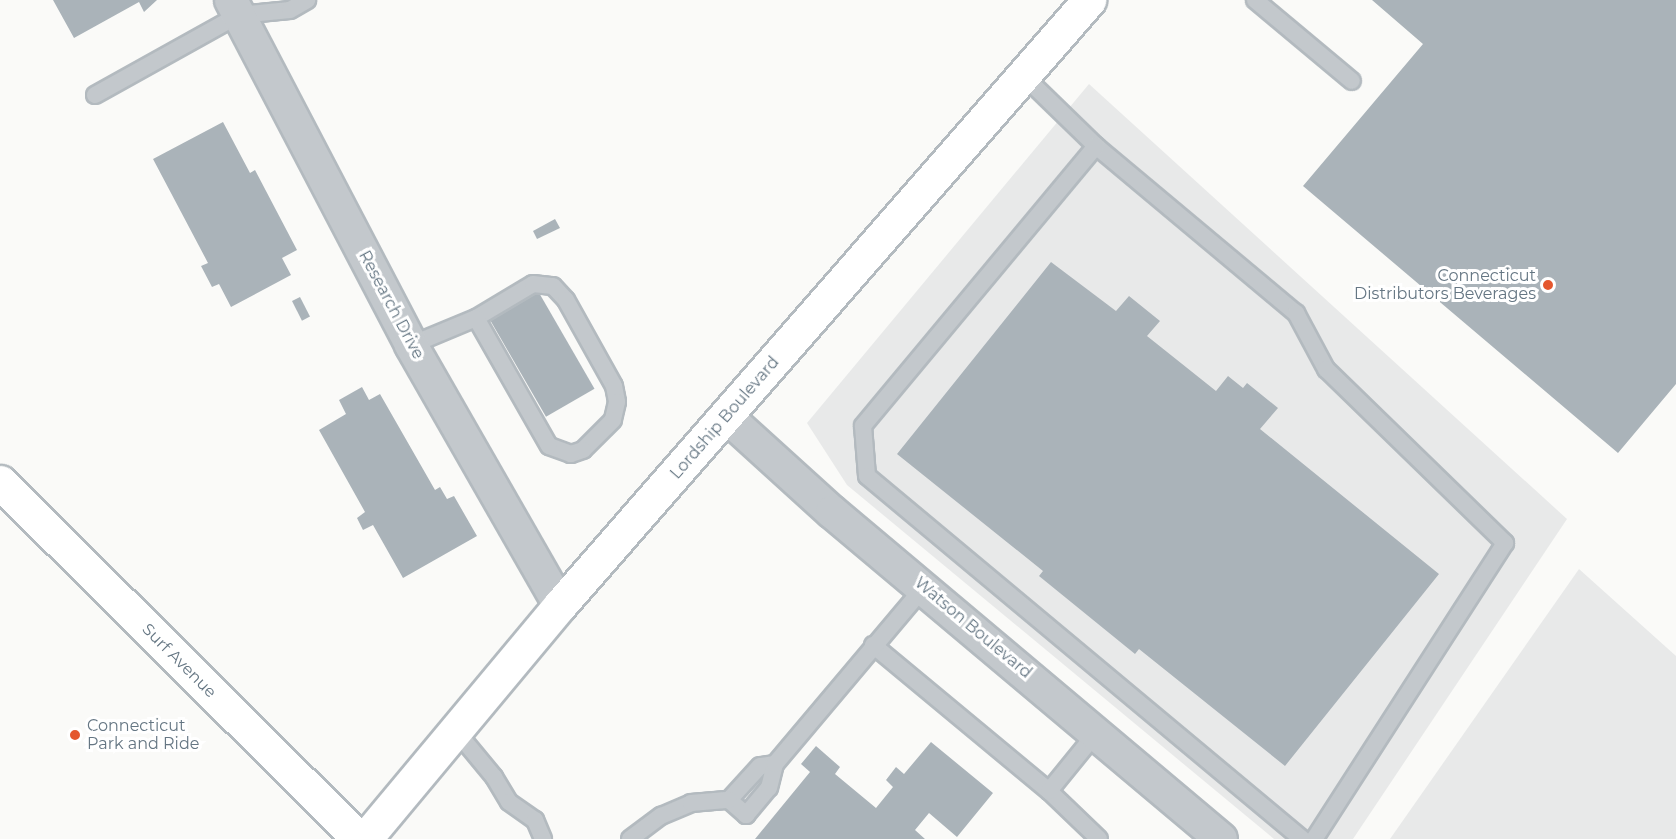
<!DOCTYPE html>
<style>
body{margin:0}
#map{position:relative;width:1676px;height:839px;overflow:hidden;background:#fafaf8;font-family:Montserrat,sans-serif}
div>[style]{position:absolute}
.built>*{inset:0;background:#e8e9e9}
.building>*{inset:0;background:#aab3b9;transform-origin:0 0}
.roads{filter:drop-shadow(2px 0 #b3babf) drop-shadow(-2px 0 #b3babf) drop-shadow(0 2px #b3babf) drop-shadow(0 -2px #b3babf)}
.lane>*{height:16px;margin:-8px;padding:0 8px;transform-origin:8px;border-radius:8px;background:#c3c8cc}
.street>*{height:32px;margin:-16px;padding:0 16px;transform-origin:16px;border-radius:16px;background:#c3c8cc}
.secondary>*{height:33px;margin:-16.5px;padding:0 16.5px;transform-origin:16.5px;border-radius:16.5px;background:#fff}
.dots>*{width:16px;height:16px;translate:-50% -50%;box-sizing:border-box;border:3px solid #fff;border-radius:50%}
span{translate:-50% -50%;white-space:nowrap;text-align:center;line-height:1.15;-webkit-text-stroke:6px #fff;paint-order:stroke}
.poi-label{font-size:16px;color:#657683}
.right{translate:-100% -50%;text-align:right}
.left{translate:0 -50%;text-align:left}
.street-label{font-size:16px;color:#657683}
</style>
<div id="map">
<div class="built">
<div style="clip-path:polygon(1089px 84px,1567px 519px,1353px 839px,1274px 839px,847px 485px,807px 423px)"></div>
<div style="clip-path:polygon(1579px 569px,1676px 656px,1676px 839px,1390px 839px)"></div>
</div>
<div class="building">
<div style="clip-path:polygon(53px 0,157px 0,144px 12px,139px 2px,74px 38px)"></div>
<div style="clip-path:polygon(1372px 0,1676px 0,1676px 384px,1618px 453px,1303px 186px,1423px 44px)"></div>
<div style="clip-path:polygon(223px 122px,250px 173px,255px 170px,297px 250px,282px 258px,291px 275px,231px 307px,219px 284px,212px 287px,201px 266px,208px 263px,153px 159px)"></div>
<div style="clip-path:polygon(555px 219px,560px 228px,537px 239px,533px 231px)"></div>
<div style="clip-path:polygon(1051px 262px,1116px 311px,1129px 296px,1160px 321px,1147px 336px,1216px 391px,1228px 376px,1243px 388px,1247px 383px,1278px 408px,1260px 429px,1439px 574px,1285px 766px,1139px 649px,1135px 654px,1039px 576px,1043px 571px,897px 454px)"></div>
<div style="left:538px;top:291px;width:113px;height:56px;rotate:60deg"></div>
<div style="left:300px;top:297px;width:22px;height:9px;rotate:63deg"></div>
<div style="clip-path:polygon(362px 387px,369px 400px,380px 394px,435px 490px,440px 487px,447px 499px,454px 496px,477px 536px,403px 578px,373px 525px,363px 530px,357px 518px,365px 512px,319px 430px,346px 414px,339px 400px)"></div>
<div style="clip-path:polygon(931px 742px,993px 793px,957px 837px,929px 813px,915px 830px,925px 839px,755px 839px,810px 772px,801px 764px,816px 746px,840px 767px,835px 774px,876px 808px,893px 787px,886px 780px,896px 767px,904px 774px)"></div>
</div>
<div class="roads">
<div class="lane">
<div style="left:1255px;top:0;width:126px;rotate:39.9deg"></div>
<div style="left:1025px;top:77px;width:99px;rotate:44.2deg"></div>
<div style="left:1096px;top:146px;width:261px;rotate:39.9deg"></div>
<div style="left:1296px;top:313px;width:64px;rotate:61.8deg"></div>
<div style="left:1326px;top:369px;width:250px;rotate:44.2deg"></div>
<div style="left:1505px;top:543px;width:352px;rotate:122.8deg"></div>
<div style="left:95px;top:95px;width:165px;rotate:-29.1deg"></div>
<div style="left:239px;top:15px;width:51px;rotate:-5.6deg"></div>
<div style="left:290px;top:10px;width:20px;rotate:-30deg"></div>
<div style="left:1096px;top:146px;width:364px;rotate:129.8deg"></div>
<div style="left:863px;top:426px;width:50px;rotate:85.4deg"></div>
<div style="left:867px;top:476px;width:567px;rotate:39.84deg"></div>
<div style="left:411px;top:345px;width:70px;rotate:-22.6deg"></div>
<div style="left:476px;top:318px;width:66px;rotate:-30.8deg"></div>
<div style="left:533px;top:284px;width:20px;rotate:6deg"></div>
<div style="left:553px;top:286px;width:19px;rotate:47deg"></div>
<div style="left:566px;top:300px;width:98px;rotate:60.8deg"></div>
<div style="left:614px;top:386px;width:16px;rotate:79deg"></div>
<div style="left:617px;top:402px;width:18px;rotate:103deg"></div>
<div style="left:613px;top:420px;width:42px;rotate:135deg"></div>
<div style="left:583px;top:450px;width:13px;rotate:162deg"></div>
<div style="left:571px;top:454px;width:23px;rotate:-160deg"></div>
<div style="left:549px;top:446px;width:147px;rotate:-119.7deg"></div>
<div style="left:873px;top:645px;width:229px;rotate:39.7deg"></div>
<div style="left:1049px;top:791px;width:69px;rotate:43.8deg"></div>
<div style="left:456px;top:731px;width:60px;rotate:50.4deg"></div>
<div style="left:494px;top:777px;width:29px;rotate:59deg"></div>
<div style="left:509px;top:802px;width:32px;rotate:35deg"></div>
<div style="left:535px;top:820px;width:21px;rotate:67deg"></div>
<div style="left:775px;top:764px;width:15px;rotate:172deg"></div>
<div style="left:760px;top:766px;width:46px;rotate:132.4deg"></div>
<div style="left:729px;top:800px;width:23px;rotate:41deg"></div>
<div style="left:746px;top:815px;width:35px;rotate:-50deg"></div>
<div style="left:769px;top:788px;width:25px;rotate:-76deg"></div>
<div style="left:775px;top:764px;width:231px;rotate:-49.9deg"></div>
<div style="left:1049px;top:791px;width:76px;rotate:-50.9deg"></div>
<div style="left:630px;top:839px;width:39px;rotate:-37deg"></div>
<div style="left:661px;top:816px;width:33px;rotate:-23deg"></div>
<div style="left:691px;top:803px;width:38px;rotate:-5deg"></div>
</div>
<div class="street">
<div style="left:231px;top:0;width:389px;rotate:62.4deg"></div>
<div style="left:411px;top:345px;width:300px;rotate:60.2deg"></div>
<div style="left:726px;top:416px;width:143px;rotate:42.2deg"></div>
<div style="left:832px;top:512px;width:508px;rotate:40.05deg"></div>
</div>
<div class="secondary">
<div style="left:0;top:482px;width:506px;rotate:44.84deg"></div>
<div style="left:365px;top:839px;width:305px;rotate:-50.2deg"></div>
<div style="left:560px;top:605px;width:804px;rotate:-48.83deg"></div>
</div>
</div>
<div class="dots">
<div style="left:1548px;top:285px;background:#e4572e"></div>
<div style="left:75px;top:735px;background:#e4572e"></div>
</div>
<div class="poi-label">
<span class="right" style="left:1536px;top:285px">Connecticut<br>Distributors Beverages</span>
<span class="left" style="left:87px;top:735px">Connecticut<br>Park and Ride</span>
</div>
<div class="street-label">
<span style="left:391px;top:305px;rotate:62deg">Research Drive</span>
<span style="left:725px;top:418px;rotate:-49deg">Lordship Boulevard</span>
<span style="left:973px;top:628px;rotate:40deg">Watson Boulevard</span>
<span style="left:179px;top:661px;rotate:45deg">Surf Avenue</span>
</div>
</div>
